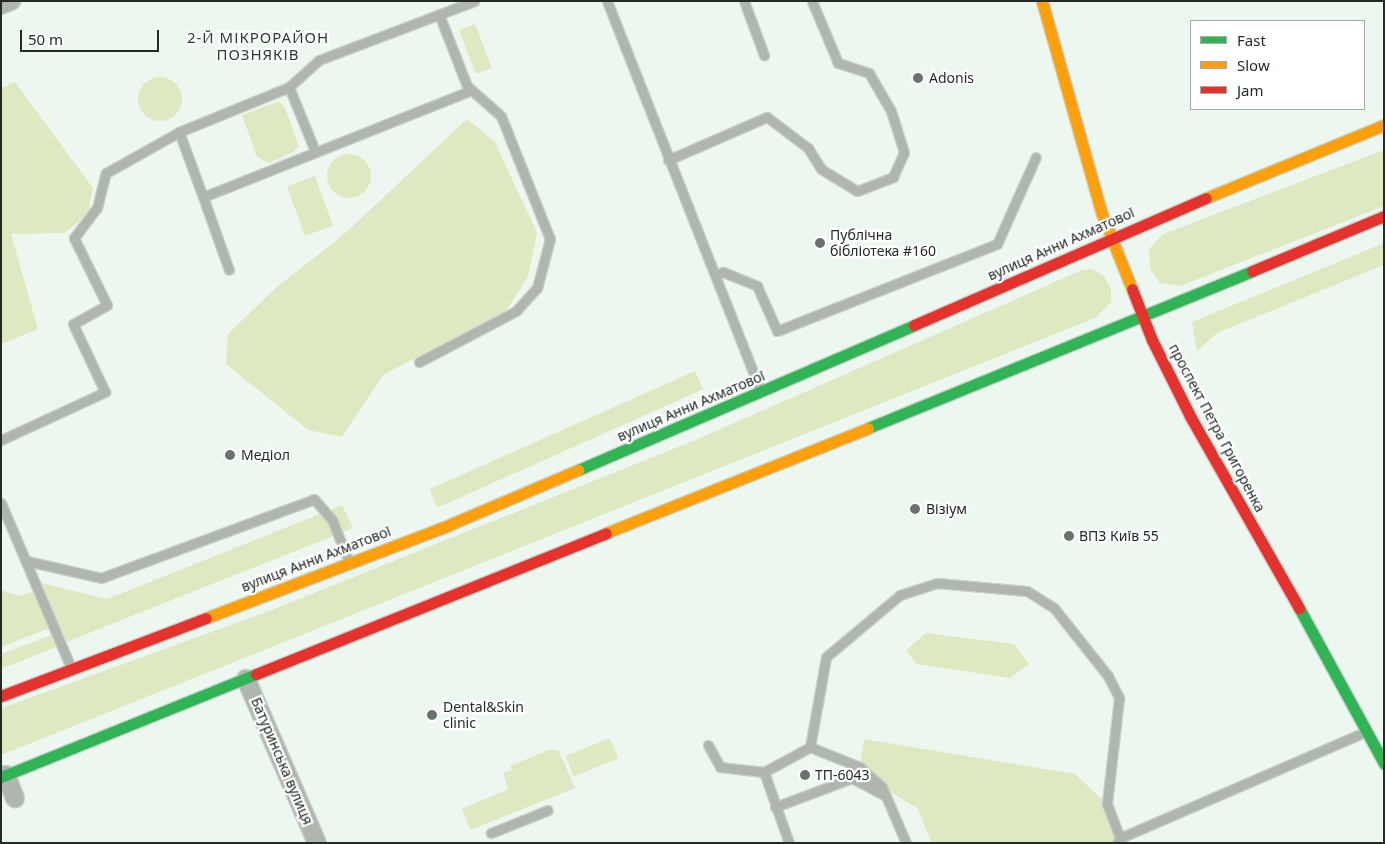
<!DOCTYPE html>
<meta charset="utf-8">
<style>
body{margin:0}
#map{position:relative;width:1385px;height:844px;overflow:hidden;background:#ecf8ef;font-family:"Noto Sans",sans-serif}
div>[style]{position:absolute}
.green>*{inset:0;background:#dee9c2;transform-origin:0 0}
.round{border-radius:50%}
.roads{filter:drop-shadow(1px 0 #c8d2cb) drop-shadow(-1px 0 #c8d2cb) drop-shadow(0 1px #c8d2cb) drop-shadow(0 -1px #c8d2cb)}
.lane>*{height:9px;margin:-4.5px;padding:0 4.5px;transform-origin:4.5px;border-radius:4.5px;background:#aeb6ad}
.street>*{height:18px;margin:-9px;padding:0 9px;transform-origin:9px;border-radius:9px;background:#aeb6ad}
.fast>*{height:11px;margin:-5.5px;padding:0 5.5px;transform-origin:5.5px;border-radius:5.5px;background:#30b455}
.slow>*{height:11px;margin:-5.5px;padding:0 5.5px;transform-origin:5.5px;border-radius:5.5px;background:#ff9f0a}
.jam>*{height:11px;margin:-5.5px;padding:0 5.5px;transform-origin:5.5px;border-radius:5.5px;background:#e5322d}
.dots>*{width:14px;height:14px;translate:-50% -50%;box-sizing:border-box;border:2px solid #fff;border-radius:50%}
span{translate:-50% -50%;white-space:nowrap;text-align:center;line-height:1.15;-webkit-text-stroke:4.5px #fff;paint-order:stroke}
.poi-label{font-size:14px;color:#222b24}
.left{translate:0 -50%;text-align:left}
.street-label{font-size:14px;color:#222b24}
.neighbourhood-label{font-size:15px;color:#2a3d2f;letter-spacing:1px}
.frame{position:absolute;inset:0;border:2px solid #222b24;pointer-events:none}
.legend{position:absolute;left:1190px;top:20px;width:175px;height:90px;box-sizing:border-box;background:#fff;border:1px solid #a7aaa7;margin:0;padding:6px 9px;list-style:none;font-size:15px;color:#222b24}
.legend li{display:flex;align-items:center;gap:10px;height:25px}
.legend b{width:25px;border:1px solid #a7aaa7}
.scale{position:absolute;left:20px;top:30px;width:139px;height:22px;box-sizing:border-box;border:2px solid #222b24;border-top:0;padding-left:6px;font-size:15px;line-height:18px;white-space:nowrap;color:#222b24;-webkit-text-stroke:4px #fff;paint-order:stroke}
</style>
<div id="map">
<div class="green">
<div style="left:475px;top:24px;width:47px;height:17px;rotate:69deg"></div>
<div class="round" style="left:138px;top:77px;width:44px;height:44px"></div>
<div style="clip-path:polygon(15px 82px,93px 188px,88px 213px,65px 233px,11px 234px,38px 329px,1px 344px,1px 88px)"></div>
<div style="clip-path:polygon(279px 101px,285px 108px,299px 146px,293px 152px,269px 163px,257px 157px,242px 115px)"></div>
<div style="clip-path:polygon(467px 119px,495px 142px,537px 233px,528px 276px,507px 310px,383px 375px,342px 437px,308px 430px,226px 364px,228px 334px,278px 286px,342px 236px)"></div>
<div style="clip-path:polygon(1384px 150px,1384px 206px,1180px 286px,1160px 283px,1150px 269px,1149px 249px,1163px 234px)"></div>
<div class="round" style="left:327px;top:154px;width:44px;height:44px"></div>
<div style="left:315px;top:176px;width:53px;height:30px;rotate:70deg"></div>
<div style="clip-path:polygon(1384px 243px,1384px 265px,1217px 333px,1197px 351px,1192px 322px)"></div>
<div style="clip-path:polygon(1092px 269px,1104px 276px,1111px 289px,1111px 302px,1095px 318px,1px 755px,2px 708px,269px 611px,693px 441px,1082px 270px)"></div>
<div style="left:695px;top:371px;width:20px;height:291px;rotate:66deg"></div>
<div style="clip-path:polygon(342px 505px,353px 528px,64px 643px,38px 582px,107px 599px)"></div>
<div style="clip-path:polygon(1px 590px,19px 596px,37px 590px,52px 627px,1px 647px)"></div>
<div style="clip-path:polygon(926px 633px,1014px 644px,1029px 664px,1010px 678px,916px 664px,906px 650px)"></div>
<div style="clip-path:polygon(54px 634px,59px 646px,1px 669px,1px 654px)"></div>
<div style="left:610px;top:738px;width:22px;height:48px;rotate:68deg"></div>
<div style="clip-path:polygon(864px 739px,1075px 774px,1107px 804px,1117px 843px,932px 843px,917px 808px,882px 787px,860px 767px)"></div>
<div style="clip-path:polygon(551px 749px,559px 751px,575px 788px,470px 830px,462px 809px,508px 789px,503px 773px,512px 770px,510px 766px)"></div>
</div>
<div class="roads">
<div class="lane">
<div style="left:607px;top:1px;width:420px;rotate:68.5deg"></div>
<div style="left:744px;top:1px;width:58px;rotate:69.7deg"></div>
<div style="left:289px;top:87px;width:69px;rotate:67.9deg"></div>
<div style="left:179px;top:132px;width:69px;rotate:69.7deg"></div>
<div style="left:203px;top:197px;width:287px;rotate:-21.7deg"></div>
<div style="left:668px;top:160px;width:108px;rotate:-23.5deg"></div>
<div style="left:767px;top:117px;width:51px;rotate:37.1deg"></div>
<div style="left:808px;top:148px;width:25px;rotate:58deg"></div>
<div style="left:821px;top:169px;width:42px;rotate:31.4deg"></div>
<div style="left:857px;top:191px;width:39px;rotate:-21deg"></div>
<div style="left:893px;top:177px;width:27px;rotate:-66deg"></div>
<div style="left:904px;top:152px;width:43px;rotate:-107.6deg"></div>
<div style="left:891px;top:111px;width:44px;rotate:-120.1deg"></div>
<div style="left:869px;top:73px;width:33px;rotate:-162deg"></div>
<div style="left:838px;top:63px;width:67px;rotate:-112.8deg"></div>
<div style="left:203px;top:197px;width:77px;rotate:70.4deg"></div>
<div style="left:715px;top:275px;width:9px;rotate:-21deg"></div>
<div style="left:723px;top:272px;width:37px;rotate:22deg"></div>
<div style="left:757px;top:286px;width:49px;rotate:66deg"></div>
<div style="left:777px;top:331px;width:237px;rotate:-21.6deg"></div>
<div style="left:997px;top:244px;width:95px;rotate:-65.9deg"></div>
<div style="left:419px;top:362px;width:110px;rotate:-27.7deg"></div>
<div style="left:516px;top:311px;width:31px;rotate:-48deg"></div>
<div style="left:537px;top:288px;width:51px;rotate:-75.1deg"></div>
<div style="left:550px;top:239px;width:132px;rotate:-111.7deg"></div>
<div style="left:501px;top:116px;width:45px;rotate:-138.6deg"></div>
<div style="left:467px;top:86px;width:77px;rotate:-111.3deg"></div>
<div style="left:1px;top:440px;width:115px;rotate:-24.8deg"></div>
<div style="left:105px;top:392px;width:75px;rotate:-115.2deg"></div>
<div style="left:73px;top:324px;width:39px;rotate:-29deg"></div>
<div style="left:107px;top:305px;width:75px;rotate:-116.2deg"></div>
<div style="left:74px;top:238px;width:38px;rotate:-53deg"></div>
<div style="left:97px;top:208px;width:36px;rotate:-76deg"></div>
<div style="left:106px;top:173px;width:84px;rotate:-29.3deg"></div>
<div style="left:179px;top:132px;width:119px;rotate:-22.2deg"></div>
<div style="left:289px;top:87px;width:40px;rotate:-42deg"></div>
<div style="left:319px;top:60px;width:166px;rotate:-20.8deg"></div>
<div style="left:1px;top:503px;width:179px;rotate:67deg"></div>
<div style="left:27px;top:561px;width:76px;rotate:12.9deg"></div>
<div style="left:101px;top:578px;width:227px;rotate:-20.3deg"></div>
<div style="left:314px;top:499px;width:28px;rotate:49deg"></div>
<div style="left:332px;top:520px;width:45px;rotate:68deg"></div>
<div style="left:708px;top:745px;width:25px;rotate:61deg"></div>
<div style="left:720px;top:767px;width:44px;rotate:6.5deg"></div>
<div style="left:764px;top:772px;width:52px;rotate:-28.5deg"></div>
<div style="left:810px;top:747px;width:91px;rotate:-79.9deg"></div>
<div style="left:826px;top:657px;width:97px;rotate:-40deg"></div>
<div style="left:900px;top:595px;width:39px;rotate:-18deg"></div>
<div style="left:937px;top:583px;width:90px;rotate:5.1deg"></div>
<div style="left:1027px;top:591px;width:32px;rotate:32deg"></div>
<div style="left:1054px;top:608px;width:87px;rotate:51.5deg"></div>
<div style="left:1108px;top:676px;width:25px;rotate:63deg"></div>
<div style="left:1119px;top:698px;width:107px;rotate:96.5deg"></div>
<div style="left:1107px;top:804px;width:36px;rotate:69deg"></div>
<div style="left:810px;top:747px;width:54px;rotate:21.8deg"></div>
<div style="left:860px;top:767px;width:30px;rotate:42deg"></div>
<div style="left:882px;top:787px;width:61px;rotate:66.8deg"></div>
<div style="left:764px;top:772px;width:75px;rotate:70.6deg"></div>
<div style="left:775px;top:807px;width:82px;rotate:-20.6deg"></div>
<div style="left:852px;top:778px;width:38px;rotate:28deg"></div>
<div style="left:491px;top:833px;width:61px;rotate:-22deg"></div>
<div style="left:1117px;top:843px;width:6px;rotate:-59deg"></div>
<div style="left:1120px;top:838px;width:269px;rotate:-23.4deg"></div>
</div>
<div class="street">
<div style="left:1px;top:5px;width:11px;rotate:-22deg"></div>
<div style="left:246px;top:679px;width:179px;rotate:66.6deg"></div>
<div style="left:6px;top:775px;width:25px;rotate:69deg"></div>
</div>
<div class="fast">
<div style="left:868px;top:428px;width:415px;rotate:-22.2deg"></div>
<div style="left:578px;top:470px;width:366px;rotate:-23.3deg"></div>
<div style="left:1299px;top:608px;width:177px;rotate:61.3deg"></div>
<div style="left:1px;top:777px;width:275px;rotate:-22deg"></div>
</div>
<div class="slow">
<div style="left:1042px;top:1px;width:221px;rotate:74.3deg"></div>
<div style="left:1102px;top:214px;width:81px;rotate:68.2deg"></div>
<div style="left:1206px;top:198px;width:192px;rotate:-22.3deg"></div>
<div style="left:606px;top:533px;width:282px;rotate:-21.8deg"></div>
<div style="left:206px;top:618px;width:253px;rotate:-20.9deg"></div>
<div style="left:442px;top:528px;width:148px;rotate:-23.1deg"></div>
</div>
<div class="jam">
<div style="left:1252px;top:271px;width:143px;rotate:-22.6deg"></div>
<div style="left:1132px;top:289px;width:55px;rotate:68.6deg"></div>
<div style="left:1152px;top:340px;width:85px;rotate:63.4deg"></div>
<div style="left:1190px;top:416px;width:221px;rotate:60.4deg"></div>
<div style="left:914px;top:325px;width:318px;rotate:-23.5deg"></div>
<div style="left:256px;top:674px;width:377px;rotate:-21.9deg"></div>
<div style="left:1px;top:696px;width:219px;rotate:-20.8deg"></div>
</div>
</div>
<div class="dots">
<div style="left:918px;top:78px;background:#69736b"></div>
<div style="left:820px;top:243px;background:#69736b"></div>
<div style="left:230px;top:455px;background:#69736b"></div>
<div style="left:915px;top:509px;background:#69736b"></div>
<div style="left:1069px;top:536px;background:#69736b"></div>
<div style="left:432px;top:715px;background:#69736b"></div>
<div style="left:805px;top:775px;background:#69736b"></div>
</div>
<div class="poi-label">
<span class="left" style="left:929px;top:78px">Adonis</span>
<span class="left" style="left:830px;top:243px">Публічна<br>бібліотека #160</span>
<span class="left" style="left:241px;top:455px">Медіол</span>
<span class="left" style="left:926px;top:509px">Візіум</span>
<span class="left" style="left:1079px;top:536px">ВПЗ Київ 55</span>
<span class="left" style="left:443px;top:715px">Dental&amp;Skin<br>clinic</span>
<span class="left" style="left:815px;top:775px">ТП-6043</span>
</div>
<div class="street-label">
<span style="left:1061px;top:244px;rotate:-24deg">вулиця Анни Ахматової</span>
<span style="left:691px;top:406px;rotate:-23deg">вулиця Анни Ахматової</span>
<span style="left:1217px;top:428px;rotate:62deg">проспект Петра Григоренка</span>
<span style="left:316px;top:559px;rotate:-21deg">вулиця Анни Ахматової</span>
<span style="left:282px;top:761px;rotate:67deg">Батуринська вулиця</span>
</div>
<div class="neighbourhood-label">
<span style="left:258px;top:46px">2-Й МІКРОРАЙОН<br>ПОЗНЯКІВ</span>
</div>
<div class="frame"></div>
<ul class="legend">
<li><b style="height:6px;background:#30b455"></b>Fast</li>
<li><b style="height:6px;background:#ff9f0a"></b>Slow</li>
<li><b style="height:6px;background:#e5322d"></b>Jam</li>
</ul>
<div class="scale">50 m</div>
</div>
